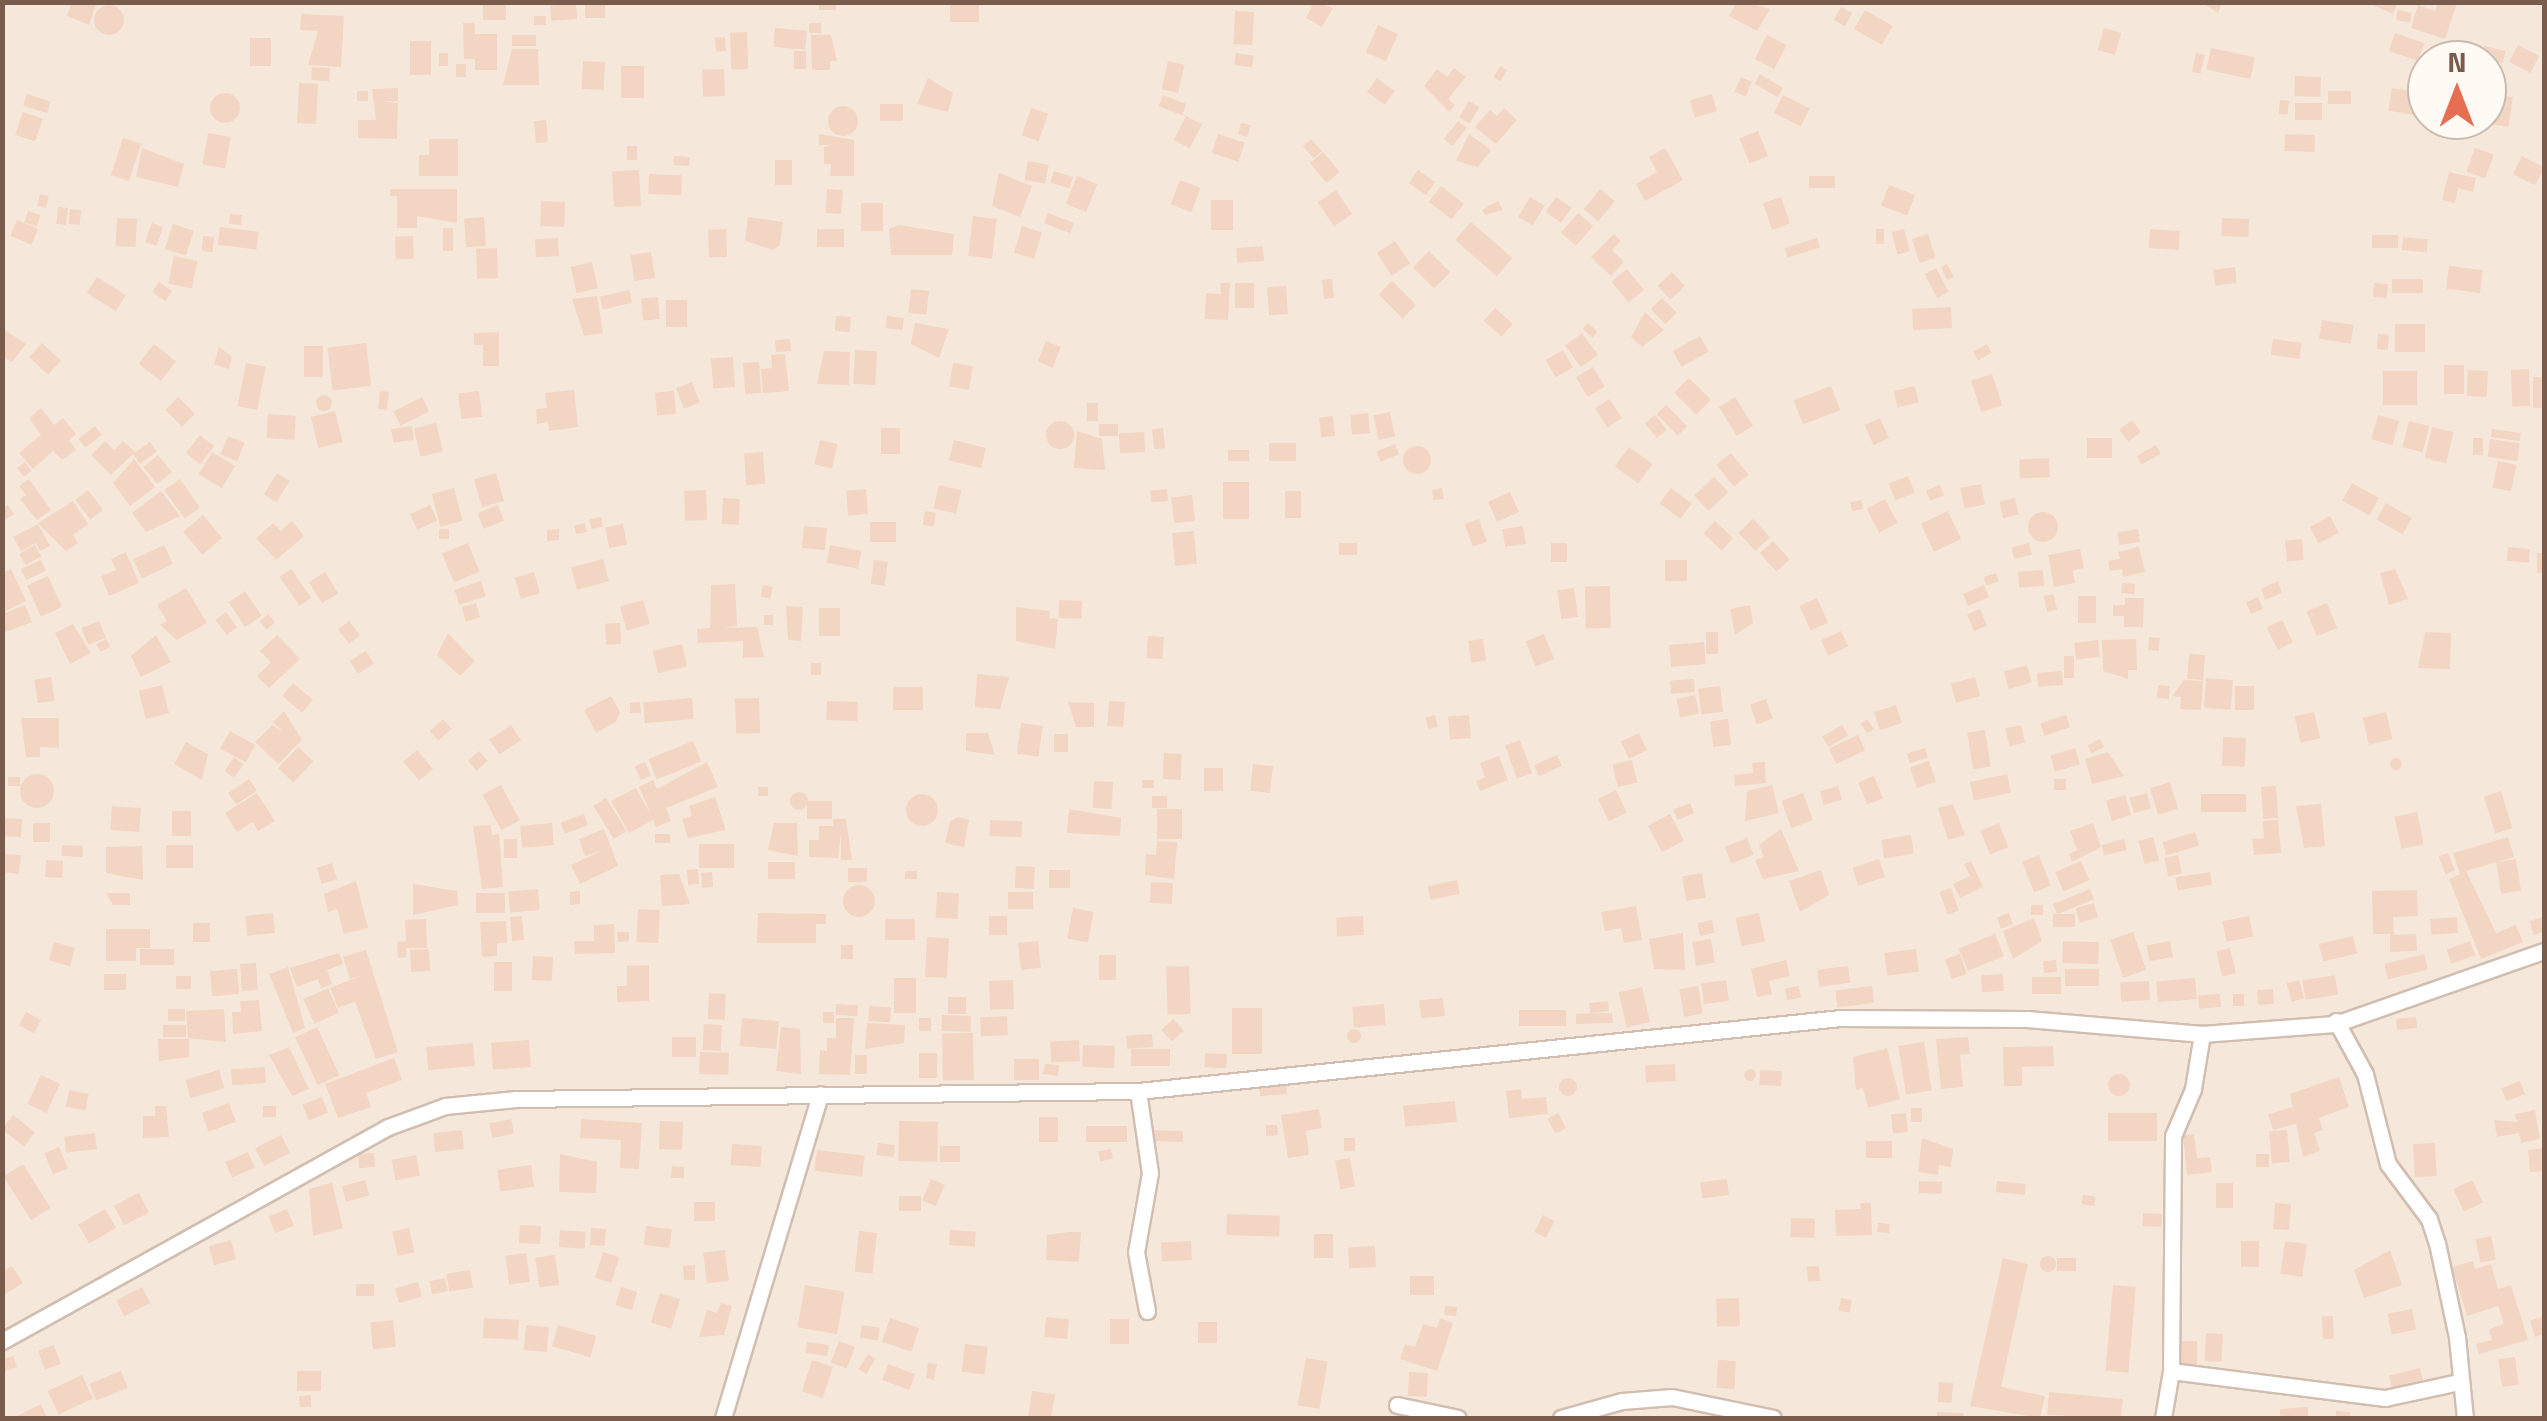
<!DOCTYPE html>
<style>
body{margin:0}
#map{position:relative;width:2547px;height:1421px;overflow:hidden;background:#fdf6ec;font-family:"Titillium Web",sans-serif}
div>[style]{position:absolute}
.residential>*{inset:0;background:#f5e8da}
.building>*{inset:0;background:#f3d5c3;transform-origin:0 0}
.round{border-radius:50%}
.roads{filter:drop-shadow(2px 0 #d1beb0) drop-shadow(-2px 0 #d1beb0) drop-shadow(0 2px #d1beb0) drop-shadow(0 -2px #d1beb0)}
.street>*{height:15px;margin:-7.5px;padding:0 7.5px;transform-origin:7.5px;border-radius:7.5px;background:#fff}
span{translate:-50% -50%;white-space:nowrap;text-align:center;line-height:1.15;-webkit-text-stroke:8px #fffaf3;paint-order:stroke}
.frame{position:absolute;inset:0;border:5px solid #7a5c4d;pointer-events:none}
.north{position:absolute;left:2407px;top:40px;width:100px;height:100px;box-sizing:border-box;background:#fffaf3;border:2px solid #cabbb1;border-radius:50%;rotate:0deg;font-size:28px;font-weight:700;line-height:40px;text-align:center;color:#7a5c4d}
.north::after{content:'';display:block;margin:auto;width:35px;height:45px;background:#e76f51;clip-path:polygon(50% 0,100% 100%,50% 72%,0 100%)}
</style>
<div id="map">
<div class="residential">
<div style="clip-path:polygon(evenodd,3px 3px,2544px 3px,2544px 1418px,3px 1418px,3px 3px,2427px 60px,2487px 60px,2487px 120px,2427px 120px,2427px 60px)"></div>
</div>
<div class="building">
<div style="clip-path:polygon(72px 2px,97px 2px,89px 25px,67px 16px)"></div>
<div style="left:483px;top:2px;width:23px;height:18px"></div>
<div style="left:585px;top:2px;width:20px;height:16px"></div>
<div style="left:819px;top:2px;width:17px;height:8px"></div>
<div style="clip-path:polygon(1314px 2px,1333px 8px,1322px 27px,1306px 18px)"></div>
<div style="clip-path:polygon(1746px 2px,1770px 9px,1757px 31px,1729px 16px,1736px 3px)"></div>
<div style="clip-path:polygon(2201px 2px,2222px 2px,2218px 13px)"></div>
<div style="clip-path:polygon(2366px 2px,2398px 2px,2393px 14px)"></div>
<div style="clip-path:polygon(2438px 2px,2457px 3px,2445px 39px,2411px 28px,2418px 5px,2435px 11px)"></div>
<div style="left:576px;top:4px;width:15px;height:26px;rotate:86deg"></div>
<div class="round" style="left:94px;top:5px;width:30px;height:30px"></div>
<div style="left:950px;top:5px;width:29px;height:17px"></div>
<div style="left:1841px;top:7px;width:13px;height:15px;rotate:29deg"></div>
<div style="left:1865px;top:10px;width:32px;height:22px;rotate:30deg"></div>
<div style="left:2398px;top:10px;width:14px;height:10px;rotate:12deg"></div>
<div style="left:1235px;top:11px;width:19px;height:33px;rotate:3deg"></div>
<div style="clip-path:polygon(301px 14px,344px 16px,341px 67px,308px 65px,318px 31px,300px 30px)"></div>
<div style="left:534px;top:16px;width:12px;height:9px"></div>
<div style="clip-path:polygon(463px 23px,475px 23px,475px 34px,497px 34px,497px 70px,475px 70px,475px 59px,464px 59px)"></div>
<div style="left:809px;top:23px;width:12px;height:10px"></div>
<div style="left:1378px;top:25px;width:22px;height:30px;rotate:24deg"></div>
<div style="left:775px;top:28px;width:32px;height:19px;rotate:5deg"></div>
<div style="left:2104px;top:28px;width:18px;height:23px;rotate:16deg"></div>
<div style="left:747px;top:32px;width:37px;height:17px;rotate:88deg"></div>
<div style="left:2395px;top:33px;width:31px;height:19px;rotate:19deg"></div>
<div style="left:512px;top:35px;width:24px;height:11px"></div>
<div style="clip-path:polygon(811px 35px,831px 35px,837px 61px,830px 61px,830px 70px,812px 70px)"></div>
<div style="left:1767px;top:35px;width:22px;height:27px;rotate:27deg"></div>
<div style="left:725px;top:37px;width:14px;height:10px;rotate:86deg"></div>
<div style="left:250px;top:38px;width:21px;height:28px"></div>
<div style="left:410px;top:41px;width:21px;height:34px"></div>
<div style="left:2518px;top:45px;width:24px;height:19px;rotate:28deg"></div>
<div style="left:2484px;top:46px;width:22px;height:12px;rotate:13deg"></div>
<div style="left:2211px;top:48px;width:45px;height:22px;rotate:12deg"></div>
<div style="clip-path:polygon(512px 49px,538px 49px,539px 85px,503px 85px)"></div>
<div style="left:794px;top:51px;width:12px;height:18px"></div>
<div style="clip-path:polygon(2435px 51px,2447px 51px,2446px 60px,2434px 60px)"></div>
<div style="left:439px;top:53px;width:9px;height:13px"></div>
<div style="left:1236px;top:53px;width:18px;height:12px;rotate:9deg"></div>
<div style="left:2196px;top:53px;width:9px;height:19px;rotate:13deg"></div>
<div style="left:583px;top:61px;width:22px;height:28px;rotate:3deg"></div>
<div style="left:1168px;top:61px;width:17px;height:29px;rotate:13deg"></div>
<div style="left:456px;top:64px;width:10px;height:13px"></div>
<div style="left:621px;top:66px;width:23px;height:32px"></div>
<div style="left:1500px;top:66px;width:8px;height:13px;rotate:30deg"></div>
<div style="left:312px;top:67px;width:18px;height:13px;rotate:3deg"></div>
<div style="clip-path:polygon(1454px 68px,1466px 77px,1448px 99px,1455px 105px,1449px 112px,1424px 86px,1437px 69px,1447px 77px)"></div>
<div style="left:724px;top:69px;width:27px;height:22px;rotate:88deg"></div>
<div style="left:1760px;top:74px;width:27px;height:11px;rotate:31deg"></div>
<div style="left:2295px;top:76px;width:26px;height:20px;rotate:2deg"></div>
<div style="left:1741px;top:77px;width:12px;height:16px;rotate:24deg"></div>
<div style="clip-path:polygon(928px 78px,953px 93px,948px 112px,917px 104px)"></div>
<div style="left:1377px;top:78px;width:22px;height:17px;rotate:36deg"></div>
<div style="left:299px;top:83px;width:19px;height:40px;rotate:3deg"></div>
<div style="clip-path:polygon(398px 88px,398px 101px,384px 101px,398px 103px,397px 139px,358px 138px,358px 120px,376px 120px,372px 89px)"></div>
<div style="left:2392px;top:88px;width:30px;height:23px;rotate:9deg"></div>
<div style="left:357px;top:91px;width:11px;height:10px"></div>
<div style="left:2328px;top:91px;width:23px;height:13px"></div>
<div class="round" style="left:210px;top:93px;width:30px;height:30px"></div>
<div style="left:27px;top:94px;width:25px;height:12px;rotate:18deg"></div>
<div style="left:1712px;top:94px;width:18px;height:23px;rotate:74deg"></div>
<div style="left:2492px;top:94px;width:21px;height:30px;rotate:8deg"></div>
<div style="left:1163px;top:95px;width:25px;height:12px;rotate:21deg"></div>
<div style="left:1783px;top:95px;width:30px;height:20px;rotate:27deg"></div>
<div style="left:2280px;top:100px;width:9px;height:14px;rotate:6deg"></div>
<div style="left:1469px;top:101px;width:12px;height:19px;rotate:31deg"></div>
<div style="left:2295px;top:103px;width:27px;height:17px"></div>
<div style="left:880px;top:104px;width:23px;height:17px"></div>
<div class="round" style="left:828px;top:106px;width:30px;height:30px"></div>
<div style="left:1031px;top:108px;width:18px;height:29px;rotate:19deg"></div>
<div style="clip-path:polygon(1504px 108px,1517px 120px,1496px 144px,1475px 127px,1490px 110px,1497px 116px)"></div>
<div style="left:23px;top:112px;width:21px;height:24px;rotate:19deg"></div>
<div style="left:1186px;top:116px;width:18px;height:27px;rotate:27deg"></div>
<div style="left:546px;top:120px;width:22px;height:12px;rotate:85deg"></div>
<div style="left:1458px;top:121px;width:11px;height:23px;rotate:38deg"></div>
<div style="clip-path:polygon(1241px 123px,1251px 125px,1247px 137px,1238px 134px)"></div>
<div style="left:2436px;top:123px;width:31px;height:13px;rotate:6deg"></div>
<div style="left:2469px;top:124px;width:13px;height:9px;rotate:4deg"></div>
<div style="left:1758px;top:131px;width:27px;height:20px;rotate:68deg"></div>
<div style="left:208px;top:133px;width:23px;height:32px;rotate:10deg"></div>
<div style="clip-path:polygon(819px 134px,854px 140px,854px 176px,830px 176px,831px 164px,824px 164px,824px 147px,830px 145px,819px 145px)"></div>
<div style="left:1218px;top:134px;width:28px;height:20px;rotate:18deg"></div>
<div style="clip-path:polygon(1469px 134px,1491px 150px,1478px 167px,1456px 161px)"></div>
<div style="left:2285px;top:134px;width:30px;height:17px;rotate:2deg"></div>
<div style="left:123px;top:138px;width:19px;height:39px;rotate:18deg"></div>
<div style="clip-path:polygon(429px 139px,458px 139px,458px 176px,419px 176px,419px 155px,429px 155px)"></div>
<div style="left:1311px;top:139px;width:16px;height:11px;rotate:47deg"></div>
<div style="left:627px;top:146px;width:10px;height:14px"></div>
<div style="clip-path:polygon(142px 148px,184px 164px,178px 187px,136px 177px)"></div>
<div style="clip-path:polygon(1665px 148px,1683px 180px,1645px 201px,1636px 184px,1657px 172px,1649px 157px)"></div>
<div style="left:2475px;top:148px;width:20px;height:25px;rotate:20deg"></div>
<div style="left:1323px;top:152px;width:26px;height:17px;rotate:50deg"></div>
<div style="left:674px;top:156px;width:16px;height:9px;rotate:4deg"></div>
<div style="left:2522px;top:156px;width:25px;height:20px;rotate:27deg"></div>
<div style="left:775px;top:160px;width:17px;height:25px"></div>
<div style="left:1028px;top:161px;width:21px;height:19px;rotate:11deg"></div>
<div style="left:639px;top:170px;width:36px;height:27px;rotate:87deg"></div>
<div style="left:1418px;top:170px;width:21px;height:16px;rotate:35deg"></div>
<div style="left:1054px;top:171px;width:20px;height:12px;rotate:18deg"></div>
<div style="clip-path:polygon(2449px 172px,2476px 178px,2473px 192px,2458px 188px,2455px 203px,2442px 200px)"></div>
<div style="clip-path:polygon(999px 173px,1032px 186px,1020px 217px,992px 206px)"></div>
<div style="left:649px;top:174px;width:33px;height:20px;rotate:2deg"></div>
<div style="left:1077px;top:176px;width:22px;height:30px;rotate:22deg"></div>
<div style="left:1809px;top:176px;width:26px;height:12px"></div>
<div style="left:1180px;top:180px;width:22px;height:26px;rotate:21deg"></div>
<div style="left:1889px;top:185px;width:28px;height:22px;rotate:21deg"></div>
<div style="left:1441px;top:186px;width:29px;height:20px;rotate:38deg"></div>
<div style="clip-path:polygon(390px 189px,457px 189px,457px 223px,417px 216px,417px 228px,397px 228px,397px 196px,390px 196px)"></div>
<div style="left:827px;top:189px;width:16px;height:24px;rotate:4deg"></div>
<div style="left:1600px;top:189px;width:19px;height:26px;rotate:39deg"></div>
<div style="left:1336px;top:190px;width:29px;height:22px;rotate:56deg"></div>
<div style="left:40px;top:194px;width:9px;height:12px;rotate:13deg"></div>
<div style="left:1530px;top:197px;width:17px;height:23px;rotate:31deg"></div>
<div style="left:1556px;top:197px;width:19px;height:18px;rotate:35deg"></div>
<div style="left:1781px;top:197px;width:28px;height:19px;rotate:71deg"></div>
<div style="left:1211px;top:200px;width:22px;height:30px"></div>
<div style="left:541px;top:201px;width:24px;height:25px;rotate:2deg"></div>
<div style="clip-path:polygon(1498px 201px,1503px 210px,1485px 215px,1482px 210px)"></div>
<div style="left:861px;top:203px;width:22px;height:28px"></div>
<div style="left:58px;top:207px;width:10px;height:17px;rotate:6deg"></div>
<div style="left:70px;top:209px;width:11px;height:15px;rotate:5deg"></div>
<div style="left:28px;top:211px;width:13px;height:12px;rotate:18deg"></div>
<div style="left:1048px;top:213px;width:28px;height:11px;rotate:21deg"></div>
<div style="left:1578px;top:213px;width:20px;height:26px;rotate:41deg"></div>
<div style="left:230px;top:214px;width:12px;height:10px;rotate:5deg"></div>
<div style="left:973px;top:216px;width:24px;height:40px;rotate:7deg"></div>
<div style="left:484px;top:217px;width:29px;height:20px;rotate:86deg"></div>
<div style="clip-path:polygon(748px 217px,783px 222px,780px 245px,773px 250px,745px 241px)"></div>
<div style="left:117px;top:218px;width:20px;height:28px;rotate:3deg"></div>
<div style="left:2222px;top:218px;width:27px;height:18px;rotate:2deg"></div>
<div style="left:17px;top:220px;width:23px;height:17px;rotate:23deg"></div>
<div style="left:1471px;top:222px;width:55px;height:24px;rotate:41deg"></div>
<div style="left:152px;top:223px;width:12px;height:20px;rotate:20deg"></div>
<div style="left:173px;top:224px;width:22px;height:26px;rotate:18deg"></div>
<div style="clip-path:polygon(899px 225px,954px 234px,952px 255px,891px 255px,889px 229px)"></div>
<div style="left:1022px;top:226px;width:21px;height:28px;rotate:17deg"></div>
<div style="left:220px;top:227px;width:39px;height:18px;rotate:7deg"></div>
<div style="left:443px;top:228px;width:10px;height:23px"></div>
<div style="left:726px;top:229px;width:28px;height:18px;rotate:88deg"></div>
<div style="left:817px;top:229px;width:27px;height:18px"></div>
<div style="left:1876px;top:229px;width:8px;height:15px"></div>
<div style="left:1904px;top:229px;width:23px;height:13px;rotate:75deg"></div>
<div style="left:2150px;top:229px;width:30px;height:19px;rotate:4deg"></div>
<div style="clip-path:polygon(1614px 234px,1621px 241px,1612px 250px,1624px 262px,1611px 276px,1591px 257px)"></div>
<div style="left:1928px;top:234px;width:25px;height:17px;rotate:72deg"></div>
<div style="left:2372px;top:235px;width:26px;height:13px"></div>
<div style="left:203px;top:236px;width:11px;height:15px;rotate:5deg"></div>
<div style="left:413px;top:236px;width:23px;height:18px;rotate:88deg"></div>
<div style="left:2403px;top:237px;width:25px;height:13px;rotate:5deg"></div>
<div style="left:558px;top:238px;width:18px;height:23px;rotate:87deg"></div>
<div style="left:1817px;top:238px;width:10px;height:34px;rotate:73deg"></div>
<div style="left:1395px;top:241px;width:27px;height:22px;rotate:56deg"></div>
<div style="left:1263px;top:246px;width:15px;height:27px;rotate:86deg"></div>
<div style="left:497px;top:248px;width:30px;height:21px;rotate:88deg"></div>
<div style="left:1429px;top:251px;width:30px;height:23px;rotate:45deg"></div>
<div style="left:651px;top:252px;width:26px;height:21px;rotate:81deg"></div>
<div style="left:174px;top:256px;width:24px;height:28px;rotate:12deg"></div>
<div style="left:592px;top:262px;width:27px;height:22px;rotate:77deg"></div>
<div style="clip-path:polygon(1947px 264px,1954px 277px,1947px 280px,1941px 267px)"></div>
<div style="left:2449px;top:266px;width:34px;height:23px;rotate:7deg"></div>
<div style="left:2235px;top:267px;width:16px;height:22px;rotate:83deg"></div>
<div style="left:1936px;top:268px;width:27px;height:13px;rotate:62deg"></div>
<div style="left:1627px;top:269px;width:27px;height:20px;rotate:51deg"></div>
<div style="left:1672px;top:272px;width:19px;height:20px;rotate:47deg"></div>
<div style="left:97px;top:277px;width:34px;height:19px;rotate:32deg"></div>
<div style="left:1332px;top:279px;width:19px;height:10px;rotate:84deg"></div>
<div style="left:2392px;top:279px;width:31px;height:14px"></div>
<div style="left:1392px;top:281px;width:34px;height:19px;rotate:45deg"></div>
<div style="left:159px;top:282px;width:16px;height:12px;rotate:35deg"></div>
<div style="clip-path:polygon(1220px 283px,1230px 283px,1228px 320px,1205px 319px,1206px 293px,1221px 294px)"></div>
<div style="left:1235px;top:283px;width:19px;height:25px"></div>
<div style="left:2374px;top:283px;width:14px;height:14px;rotate:4deg"></div>
<div style="left:1286px;top:286px;width:28px;height:19px;rotate:86deg"></div>
<div style="left:911px;top:289px;width:18px;height:24px;rotate:6deg"></div>
<div style="left:629px;top:290px;width:13px;height:30px;rotate:77deg"></div>
<div style="clip-path:polygon(597px 296px,603px 333px,584px 336px,572px 299px)"></div>
<div style="left:658px;top:297px;width:22px;height:17px;rotate:85deg"></div>
<div style="left:1662px;top:298px;width:21px;height:16px;rotate:45deg"></div>
<div style="left:666px;top:300px;width:21px;height:27px"></div>
<div style="left:1951px;top:307px;width:21px;height:39px;rotate:87deg"></div>
<div style="left:1495px;top:308px;width:24px;height:17px;rotate:42deg"></div>
<div style="clip-path:polygon(1645px 312px,1664px 330px,1642px 347px,1631px 337px)"></div>
<div style="left:836px;top:316px;width:15px;height:15px;rotate:4deg"></div>
<div style="left:887px;top:316px;width:17px;height:12px;rotate:7deg"></div>
<div style="left:2322px;top:320px;width:32px;height:19px;rotate:9deg"></div>
<div style="clip-path:polygon(915px 323px,949px 329px,939px 358px,911px 344px)"></div>
<div style="left:1588px;top:323px;width:13px;height:8px;rotate:42deg"></div>
<div style="left:2425px;top:324px;width:28px;height:30px;rotate:90deg"></div>
<div style="clip-path:polygon(2px 328px,26px 344px,12px 362px,2px 356px)"></div>
<div style="clip-path:polygon(499px 332px,499px 366px,483px 366px,483px 345px,474px 345px,474px 333px)"></div>
<div style="left:1582px;top:333px;width:27px;height:21px;rotate:54deg"></div>
<div style="left:2378px;top:334px;width:11px;height:15px;rotate:5deg"></div>
<div style="left:1700px;top:336px;width:18px;height:31px;rotate:61deg"></div>
<div style="left:790px;top:339px;width:12px;height:15px;rotate:85deg"></div>
<div style="left:2273px;top:339px;width:29px;height:16px;rotate:8deg"></div>
<div style="left:1046px;top:341px;width:16px;height:22px;rotate:22deg"></div>
<div style="left:42px;top:343px;width:26px;height:19px;rotate:43deg"></div>
<div style="left:366px;top:343px;width:43px;height:39px;rotate:83deg"></div>
<div style="left:154px;top:344px;width:28px;height:25px;rotate:38deg"></div>
<div style="left:1987px;top:344px;width:10px;height:16px;rotate:61deg"></div>
<div style="left:304px;top:346px;width:19px;height:31px"></div>
<div style="clip-path:polygon(219px 347px,232px 357px,229px 369px,214px 364px)"></div>
<div style="left:855px;top:350px;width:22px;height:34px;rotate:3deg"></div>
<div style="left:1563px;top:350px;width:20px;height:20px;rotate:60deg"></div>
<div style="clip-path:polygon(824px 351px,850px 352px,849px 385px,817px 384px)"></div>
<div style="clip-path:polygon(785px 354px,789px 391px,763px 393px,761px 369px,772px 368px,771px 355px)"></div>
<div style="left:733px;top:357px;width:30px;height:22px;rotate:86deg"></div>
<div style="left:759px;top:362px;width:31px;height:16px;rotate:86deg"></div>
<div style="left:246px;top:363px;width:20px;height:44px;rotate:11deg"></div>
<div style="left:953px;top:363px;width:20px;height:24px;rotate:9deg"></div>
<div style="left:2444px;top:365px;width:20px;height:29px"></div>
<div style="left:1593px;top:367px;width:23px;height:20px;rotate:59deg"></div>
<div style="left:2529px;top:369px;width:37px;height:18px;rotate:88deg"></div>
<div style="left:2468px;top:370px;width:20px;height:26px;rotate:3deg"></div>
<div style="left:2383px;top:371px;width:34px;height:34px"></div>
<div style="left:1992px;top:374px;width:33px;height:22px;rotate:72deg"></div>
<div style="left:2533px;top:377px;width:11px;height:31px"></div>
<div style="left:1689px;top:378px;width:31px;height:21px;rotate:45deg"></div>
<div style="left:692px;top:382px;width:22px;height:17px;rotate:69deg"></div>
<div style="left:1831px;top:386px;width:26px;height:40px;rotate:69deg"></div>
<div style="left:1915px;top:386px;width:17px;height:22px;rotate:77deg"></div>
<div style="clip-path:polygon(574px 390px,578px 427px,549px 431px,548px 422px,537px 424px,536px 409px,547px 408px,545px 393px)"></div>
<div style="left:380px;top:391px;width:9px;height:18px;rotate:6deg"></div>
<div style="left:479px;top:391px;width:26px;height:21px;rotate:83deg"></div>
<div style="left:674px;top:391px;width:23px;height:19px;rotate:85deg"></div>
<div class="round" style="left:316px;top:395px;width:16px;height:16px"></div>
<div style="left:178px;top:397px;width:24px;height:18px;rotate:45deg"></div>
<div style="left:422px;top:397px;width:16px;height:32px;rotate:63deg"></div>
<div style="left:1735px;top:397px;width:34px;height:19px;rotate:58deg"></div>
<div style="left:1609px;top:399px;width:23px;height:17px;rotate:56deg"></div>
<div style="left:1087px;top:403px;width:11px;height:18px"></div>
<div style="left:1666px;top:405px;width:30px;height:13px;rotate:45deg"></div>
<div style="clip-path:polygon(41px 408px,54px 425px,63px 418px,76px 434px,69px 440px,76px 450px,62px 460px,53px 451px,33px 469px,19px 453px,41px 435px,29px 418px)"></div>
<div style="left:335px;top:411px;width:32px;height:25px;rotate:76deg"></div>
<div style="left:1390px;top:412px;width:25px;height:17px;rotate:78deg"></div>
<div style="left:1368px;top:413px;width:20px;height:18px;rotate:84deg"></div>
<div style="left:268px;top:414px;width:28px;height:24px;rotate:4deg"></div>
<div style="left:1655px;top:415px;width:19px;height:13px;rotate:51deg"></div>
<div style="left:2378px;top:415px;width:22px;height:25px;rotate:16deg"></div>
<div style="left:1333px;top:416px;width:20px;height:14px;rotate:84deg"></div>
<div style="left:1880px;top:418px;width:22px;height:17px;rotate:66deg"></div>
<div style="left:2132px;top:420px;width:15px;height:16px;rotate:53deg"></div>
<div class="round" style="left:1046px;top:421px;width:28px;height:28px"></div>
<div style="left:2409px;top:421px;width:21px;height:27px;rotate:14deg"></div>
<div style="left:436px;top:423px;width:29px;height:23px;rotate:76deg"></div>
<div style="left:1099px;top:424px;width:19px;height:12px"></div>
<div style="left:95px;top:426px;width:11px;height:21px;rotate:52deg"></div>
<div style="left:412px;top:426px;width:14px;height:21px;rotate:82deg"></div>
<div style="left:2432px;top:427px;width:22px;height:32px;rotate:13deg"></div>
<div style="left:881px;top:428px;width:19px;height:26px"></div>
<div style="left:1163px;top:428px;width:20px;height:11px;rotate:84deg"></div>
<div style="left:2492px;top:429px;width:29px;height:8px;rotate:8deg"></div>
<div style="clip-path:polygon(1077px 431px,1102px 439px,1105px 470px,1074px 468px)"></div>
<div style="left:1144px;top:432px;width:20px;height:25px;rotate:87deg"></div>
<div style="left:200px;top:435px;width:18px;height:23px;rotate:38deg"></div>
<div style="left:228px;top:436px;width:18px;height:20px;rotate:22deg"></div>
<div style="left:2087px;top:438px;width:25px;height:20px"></div>
<div style="left:2473px;top:438px;width:10px;height:17px"></div>
<div style="left:2490px;top:439px;width:30px;height:18px;rotate:8deg"></div>
<div style="left:820px;top:440px;width:18px;height:25px;rotate:13deg"></div>
<div style="left:954px;top:440px;width:33px;height:21px;rotate:14deg"></div>
<div style="clip-path:polygon(105px 441px,114px 450px,123px 441px,135px 452px,111px 475px,91px 455px)"></div>
<div style="left:150px;top:442px;width:12px;height:21px;rotate:55deg"></div>
<div style="left:1269px;top:443px;width:27px;height:18px"></div>
<div style="left:1395px;top:444px;width:11px;height:20px;rotate:68deg"></div>
<div style="left:2156px;top:445px;width:10px;height:22px;rotate:61deg"></div>
<div class="round" style="left:1403px;top:446px;width:28px;height:28px"></div>
<div style="left:1629px;top:447px;width:29px;height:24px;rotate:36deg"></div>
<div style="left:1228px;top:450px;width:21px;height:11px"></div>
<div style="left:212px;top:452px;width:27px;height:26px;rotate:31deg"></div>
<div style="left:763px;top:452px;width:32px;height:19px;rotate:86deg"></div>
<div style="left:1731px;top:453px;width:28px;height:19px;rotate:51deg"></div>
<div style="left:158px;top:455px;width:22px;height:19px;rotate:51deg"></div>
<div style="left:2049px;top:458px;width:19px;height:30px;rotate:87deg"></div>
<div style="clip-path:polygon(134px 459px,155px 487px,130px 506px,113px 483px)"></div>
<div style="left:2498px;top:461px;width:19px;height:27px;rotate:12deg"></div>
<div style="left:25px;top:462px;width:11px;height:10px;rotate:52deg"></div>
<div style="left:277px;top:473px;width:15px;height:25px;rotate:32deg"></div>
<div style="left:496px;top:473px;width:29px;height:23px;rotate:74deg"></div>
<div style="left:1908px;top:476px;width:18px;height:21px;rotate:68deg"></div>
<div style="left:1714px;top:477px;width:21px;height:27px;rotate:47deg"></div>
<div style="clip-path:polygon(29px 479px,51px 510px,37px 520px,20px 499px,26px 495px,19px 486px)"></div>
<div style="left:180px;top:479px;width:35px;height:19px;rotate:55deg"></div>
<div style="left:1223px;top:482px;width:26px;height:37px"></div>
<div style="left:2352px;top:483px;width:31px;height:20px;rotate:29deg"></div>
<div style="left:1981px;top:484px;width:21px;height:21px;rotate:79deg"></div>
<div style="left:939px;top:485px;width:23px;height:24px;rotate:13deg"></div>
<div style="left:1940px;top:485px;width:11px;height:15px;rotate:68deg"></div>
<div style="left:454px;top:488px;width:34px;height:23px;rotate:75deg"></div>
<div style="clip-path:polygon(1442px 488px,1444px 499px,1433px 500px,1432px 490px)"></div>
<div style="left:1671px;top:488px;width:26px;height:19px;rotate:37deg"></div>
<div style="left:866px;top:489px;width:25px;height:20px;rotate:85deg"></div>
<div style="left:1167px;top:489px;width:12px;height:17px;rotate:85deg"></div>
<div style="left:88px;top:490px;width:25px;height:16px;rotate:53deg"></div>
<div style="left:706px;top:490px;width:30px;height:22px;rotate:88deg"></div>
<div style="clip-path:polygon(161px 491px,180px 516px,146px 532px,132px 513px)"></div>
<div style="left:1285px;top:491px;width:16px;height:27px"></div>
<div style="left:1510px;top:492px;width:22px;height:24px;rotate:66deg"></div>
<div style="left:1192px;top:495px;width:26px;height:21px;rotate:83deg"></div>
<div style="left:723px;top:498px;width:17px;height:26px;rotate:3deg"></div>
<div style="left:2015px;top:498px;width:17px;height:16px;rotate:77deg"></div>
<div style="left:1885px;top:499px;width:27px;height:21px;rotate:62deg"></div>
<div style="left:1861px;top:500px;width:9px;height:11px;rotate:77deg"></div>
<div style="clip-path:polygon(73px 501px,88px 524px,73px 535px,78px 543px,66px 551px,38px 523px)"></div>
<div style="left:2386px;top:503px;width:30px;height:19px;rotate:30deg"></div>
<div style="clip-path:polygon(8px 505px,14px 514px,2px 522px,2px 509px)"></div>
<div style="left:430px;top:505px;width:17px;height:22px;rotate:65deg"></div>
<div style="left:498px;top:505px;width:17px;height:22px;rotate:69deg"></div>
<div style="left:925px;top:511px;width:11px;height:14px;rotate:10deg"></div>
<div style="left:1948px;top:511px;width:31px;height:30px;rotate:65deg"></div>
<div class="round" style="left:2028px;top:512px;width:30px;height:30px"></div>
<div style="left:203px;top:515px;width:30px;height:26px;rotate:50deg"></div>
<div style="left:2330px;top:516px;width:19px;height:23px;rotate:62deg"></div>
<div style="left:601px;top:517px;width:10px;height:12px;rotate:79deg"></div>
<div style="left:1479px;top:519px;width:24px;height:15px;rotate:71deg"></div>
<div style="left:1753px;top:519px;width:25px;height:20px;rotate:47deg"></div>
<div style="clip-path:polygon(292px 521px,304px 536px,276px 560px,256px 538px,273px 523px,281px 531px)"></div>
<div style="left:1715px;top:521px;width:25px;height:17px;rotate:43deg"></div>
<div style="left:870px;top:522px;width:26px;height:20px"></div>
<div style="left:585px;top:523px;width:9px;height:11px;rotate:77deg"></div>
<div style="clip-path:polygon(38px 524px,50px 546px,40px 551px,36px 543px,21px 551px,13px 537px)"></div>
<div style="left:623px;top:524px;width:21px;height:18px;rotate:79deg"></div>
<div style="left:804px;top:526px;width:23px;height:22px;rotate:5deg"></div>
<div style="left:1523px;top:526px;width:18px;height:21px;rotate:81deg"></div>
<div style="left:439px;top:529px;width:10px;height:10px"></div>
<div style="clip-path:polygon(559px 529px,559px 540px,547px 541px,547px 530px)"></div>
<div style="left:2138px;top:529px;width:13px;height:21px;rotate:81deg"></div>
<div style="left:1194px;top:531px;width:33px;height:22px;rotate:85deg"></div>
<div style="left:2302px;top:539px;width:21px;height:17px;rotate:85deg"></div>
<div style="left:1773px;top:541px;width:25px;height:18px;rotate:48deg"></div>
<div style="left:468px;top:543px;width:31px;height:28px;rotate:68deg"></div>
<div style="left:1357px;top:543px;width:12px;height:18px;rotate:90deg"></div>
<div style="left:1551px;top:543px;width:16px;height:19px"></div>
<div style="left:2029px;top:543px;width:12px;height:18px;rotate:76deg"></div>
<div style="left:35px;top:545px;width:13px;height:18px;rotate:61deg"></div>
<div style="left:164px;top:545px;width:21px;height:34px;rotate:65deg"></div>
<div style="left:830px;top:545px;width:32px;height:18px;rotate:11deg"></div>
<div style="clip-path:polygon(2139px 547px,2145px 572px,2123px 577px,2122px 569px,2110px 571px,2108px 561px,2120px 559px,2118px 552px)"></div>
<div style="left:2508px;top:547px;width:22px;height:14px;rotate:5deg"></div>
<div style="clip-path:polygon(2080px 549px,2084px 568px,2073px 570px,2075px 583px,2054px 587px,2048px 555px)"></div>
<div style="clip-path:polygon(126px 552px,139px 583px,109px 596px,101px 576px,116px 570px,111px 559px)"></div>
<div style="left:2537px;top:553px;width:7px;height:20px"></div>
<div style="left:603px;top:559px;width:23px;height:33px;rotate:75deg"></div>
<div style="left:41px;top:560px;width:12px;height:22px;rotate:66deg"></div>
<div style="left:874px;top:560px;width:14px;height:24px;rotate:8deg"></div>
<div style="left:1665px;top:560px;width:22px;height:21px"></div>
<div style="clip-path:polygon(11px 569px,26px 601px,4px 612px,2px 573px)"></div>
<div style="left:291px;top:569px;width:35px;height:14px;rotate:55deg"></div>
<div style="clip-path:polygon(2395px 569px,2408px 599px,2389px 605px,2380px 573px)"></div>
<div style="left:2043px;top:570px;width:16px;height:25px;rotate:86deg"></div>
<div style="left:325px;top:572px;width:25px;height:19px;rotate:58deg"></div>
<div style="left:534px;top:572px;width:22px;height:20px;rotate:74deg"></div>
<div style="left:1996px;top:573px;width:9px;height:13px;rotate:72deg"></div>
<div style="left:48px;top:576px;width:34px;height:23px;rotate:66deg"></div>
<div style="left:481px;top:581px;width:16px;height:28px;rotate:72deg"></div>
<div style="clip-path:polygon(2278px 581px,2282px 593px,2265px 600px,2261px 589px)"></div>
<div style="left:2122px;top:583px;width:13px;height:10px;rotate:4deg"></div>
<div style="clip-path:polygon(735px 584px,737px 626px,724px 628px,757px 627px,764px 657px,743px 658px,743px 641px,698px 643px,697px 629px,710px 628px,711px 585px)"></div>
<div style="left:763px;top:585px;width:10px;height:12px;rotate:11deg"></div>
<div style="left:1984px;top:585px;width:13px;height:23px;rotate:67deg"></div>
<div style="left:1610px;top:586px;width:42px;height:25px;rotate:89deg"></div>
<div style="clip-path:polygon(186px 588px,207px 623px,177px 640px,160px 625px,167px 621px,157px 605px)"></div>
<div style="left:1574px;top:588px;width:29px;height:17px;rotate:82deg"></div>
<div style="left:245px;top:591px;width:30px;height:20px;rotate:56deg"></div>
<div style="left:2053px;top:594px;width:16px;height:10px;rotate:75deg"></div>
<div style="left:2078px;top:596px;width:18px;height:27px"></div>
<div style="left:2258px;top:597px;width:13px;height:13px;rotate:67deg"></div>
<div style="left:1817px;top:598px;width:27px;height:19px;rotate:66deg"></div>
<div style="clip-path:polygon(2125px 598px,2144px 598px,2143px 627px,2124px 627px,2124px 616px,2113px 616px,2113px 605px,2125px 605px)"></div>
<div style="left:643px;top:600px;width:25px;height:24px;rotate:74deg"></div>
<div style="left:1059px;top:600px;width:23px;height:18px;rotate:2deg"></div>
<div style="left:476px;top:603px;width:15px;height:15px;rotate:74deg"></div>
<div style="left:2327px;top:603px;width:27px;height:22px;rotate:68deg"></div>
<div style="clip-path:polygon(25px 605px,32px 622px,3px 633px,2px 614px)"></div>
<div style="clip-path:polygon(1750px 605px,1753px 623px,1735px 635px,1730px 609px)"></div>
<div style="clip-path:polygon(786px 606px,803px 607px,801px 641px,788px 640px)"></div>
<div style="clip-path:polygon(1016px 607px,1050px 611px,1049px 618px,1058px 619px,1055px 649px,1016px 641px)"></div>
<div style="left:819px;top:608px;width:21px;height:28px"></div>
<div style="left:1980px;top:609px;width:18px;height:14px;rotate:68deg"></div>
<div style="left:226px;top:612px;width:19px;height:13px;rotate:54deg"></div>
<div style="left:268px;top:614px;width:11px;height:11px;rotate:49deg"></div>
<div style="left:764px;top:615px;width:9px;height:10px"></div>
<div style="left:2282px;top:620px;width:25px;height:17px;rotate:64deg"></div>
<div style="left:99px;top:621px;width:18px;height:19px;rotate:68deg"></div>
<div style="left:349px;top:621px;width:18px;height:14px;rotate:52deg"></div>
<div style="left:620px;top:623px;width:21px;height:15px;rotate:87deg"></div>
<div style="clip-path:polygon(73px 624px,91px 653px,70px 664px,55px 633px)"></div>
<div style="left:1841px;top:631px;width:17px;height:22px;rotate:65deg"></div>
<div style="left:1706px;top:632px;width:12px;height:22px"></div>
<div style="clip-path:polygon(2425px 632px,2451px 633px,2450px 669px,2418px 668px)"></div>
<div style="clip-path:polygon(448px 633px,475px 661px,460px 676px,437px 655px)"></div>
<div style="left:1544px;top:634px;width:27px;height:20px;rotate:68deg"></div>
<div style="clip-path:polygon(156px 635px,171px 662px,141px 677px,131px 656px)"></div>
<div style="clip-path:polygon(277px 635px,300px 659px,269px 688px,257px 676px,271px 662px,260px 651px)"></div>
<div style="left:1148px;top:636px;width:16px;height:22px;rotate:4deg"></div>
<div style="left:2149px;top:637px;width:11px;height:13px;rotate:5deg"></div>
<div style="left:106px;top:639px;width:9px;height:11px;rotate:63deg"></div>
<div style="left:1483px;top:639px;width:22px;height:15px;rotate:82deg"></div>
<div style="clip-path:polygon(2136px 639px,2137px 670px,2128px 670px,2128px 679px,2103px 671px,2102px 640px)"></div>
<div style="left:2098px;top:640px;width:17px;height:24px;rotate:83deg"></div>
<div style="left:1704px;top:642px;width:22px;height:35px;rotate:85deg"></div>
<div style="left:682px;top:644px;width:23px;height:30px;rotate:77deg"></div>
<div style="left:366px;top:651px;width:15px;height:19px;rotate:58deg"></div>
<div style="left:2189px;top:654px;width:16px;height:25px;rotate:4deg"></div>
<div style="left:2064px;top:656px;width:10px;height:22px"></div>
<div style="left:811px;top:663px;width:10px;height:12px"></div>
<div style="left:2027px;top:665px;width:18px;height:24px;rotate:74deg"></div>
<div style="left:2062px;top:671px;width:14px;height:25px;rotate:86deg"></div>
<div style="clip-path:polygon(977px 674px,1009px 677px,1000px 709px,975px 707px)"></div>
<div style="left:51px;top:677px;width:24px;height:17px;rotate:81deg"></div>
<div style="left:1975px;top:677px;width:20px;height:25px;rotate:75deg"></div>
<div style="left:2206px;top:678px;width:27px;height:30px;rotate:4deg"></div>
<div style="left:1694px;top:679px;width:13px;height:24px;rotate:86deg"></div>
<div style="clip-path:polygon(2184px 680px,2203px 681px,2201px 710px,2180px 709px,2181px 697px,2172px 696px)"></div>
<div style="left:293px;top:683px;width:26px;height:17px;rotate:40deg"></div>
<div style="left:162px;top:685px;width:29px;height:24px;rotate:76deg"></div>
<div style="left:2158px;top:685px;width:12px;height:13px;rotate:5deg"></div>
<div style="left:1720px;top:686px;width:26px;height:22px;rotate:83deg"></div>
<div style="left:2235px;top:686px;width:19px;height:24px"></div>
<div style="left:923px;top:687px;width:23px;height:30px;rotate:90deg"></div>
<div style="left:1695px;top:695px;width:19px;height:19px;rotate:78deg"></div>
<div style="clip-path:polygon(611px 696px,620px 712px,616px 722px,596px 733px,584px 710px)"></div>
<div style="left:692px;top:698px;width:21px;height:49px;rotate:85deg"></div>
<div style="left:759px;top:698px;width:35px;height:24px;rotate:88deg"></div>
<div style="left:1766px;top:699px;width:21px;height:17px;rotate:71deg"></div>
<div style="left:827px;top:701px;width:31px;height:19px;rotate:2deg"></div>
<div style="left:1109px;top:701px;width:16px;height:25px;rotate:4deg"></div>
<div style="clip-path:polygon(640px 702px,641px 713px,630px 713px,630px 703px)"></div>
<div style="clip-path:polygon(1068px 702px,1094px 703px,1094px 727px,1076px 727px)"></div>
<div style="left:1896px;top:705px;width:19px;height:23px;rotate:72deg"></div>
<div style="clip-path:polygon(284px 711px,302px 740px,278px 764px,255px 742px,272px 725px,284px 733px,273px 722px)"></div>
<div style="left:2314px;top:712px;width:27px;height:20px;rotate:77deg"></div>
<div style="left:2386px;top:712px;width:28px;height:24px;rotate:77deg"></div>
<div style="left:1435px;top:715px;width:12px;height:10px;rotate:76deg"></div>
<div style="left:1469px;top:715px;width:23px;height:21px;rotate:85deg"></div>
<div style="left:2066px;top:715px;width:13px;height:27px;rotate:72deg"></div>
<div style="clip-path:polygon(21px 718px,59px 718px,59px 748px,40px 747px,40px 757px,26px 757px)"></div>
<div style="left:443px;top:719px;width:13px;height:18px;rotate:48deg"></div>
<div style="left:1728px;top:719px;width:26px;height:18px;rotate:83deg"></div>
<div style="left:1867px;top:719px;width:12px;height:8px;rotate:55deg"></div>
<div style="left:1021px;top:723px;width:22px;height:31px;rotate:8deg"></div>
<div style="left:511px;top:725px;width:18px;height:26px;rotate:56deg"></div>
<div style="left:1842px;top:725px;width:12px;height:23px;rotate:59deg"></div>
<div style="left:2021px;top:725px;width:18px;height:16px;rotate:77deg"></div>
<div style="left:1985px;top:730px;width:37px;height:18px;rotate:81deg"></div>
<div style="left:230px;top:731px;width:29px;height:20px;rotate:29deg"></div>
<div style="clip-path:polygon(966px 733px,988px 733px,995px 755px,966px 751px)"></div>
<div style="left:1639px;top:733px;width:19px;height:20px;rotate:65deg"></div>
<div style="left:1054px;top:734px;width:14px;height:18px"></div>
<div style="left:1858px;top:735px;width:17px;height:32px;rotate:65deg"></div>
<div style="left:2223px;top:737px;width:23px;height:29px;rotate:2deg"></div>
<div style="left:2100px;top:739px;width:9px;height:14px;rotate:63deg"></div>
<div style="left:1520px;top:740px;width:35px;height:16px;rotate:70deg"></div>
<div style="left:693px;top:741px;width:22px;height:48px;rotate:68deg"></div>
<div style="clip-path:polygon(186px 742px,208px 754px,202px 780px,174px 764px)"></div>
<div style="left:298px;top:747px;width:21px;height:29px;rotate:43deg"></div>
<div style="left:1925px;top:748px;width:10px;height:19px;rotate:73deg"></div>
<div style="left:2075px;top:748px;width:17px;height:26px;rotate:73deg"></div>
<div style="left:417px;top:750px;width:25px;height:18px;rotate:50deg"></div>
<div style="left:479px;top:751px;width:13px;height:15px;rotate:48deg"></div>
<div style="clip-path:polygon(2108px 752px,2124px 776px,2092px 784px,2085px 759px)"></div>
<div style="left:1164px;top:753px;width:18px;height:26px;rotate:3deg"></div>
<div style="left:1557px;top:755px;width:12px;height:25px;rotate:66deg"></div>
<div style="clip-path:polygon(1499px 756px,1508px 780px,1480px 791px,1476px 781px,1485px 777px,1480px 763px)"></div>
<div style="left:234px;top:757px;width:12px;height:17px;rotate:35deg"></div>
<div class="round" style="left:2390px;top:758px;width:12px;height:12px"></div>
<div style="left:1632px;top:760px;width:23px;height:20px;rotate:77deg"></div>
<div style="left:1929px;top:761px;width:22px;height:20px;rotate:72deg"></div>
<div style="left:645px;top:762px;width:15px;height:11px;rotate:67deg"></div>
<div style="clip-path:polygon(707px 762px,718px 787px,666px 808px,671px 821px,656px 827px,653px 820px,629px 833px,611px 801px,636px 788px,651px 815px,639px 787px,653px 780px,657px 789px)"></div>
<div style="clip-path:polygon(1765px 762px,1766px 783px,1735px 786px,1734px 775px,1753px 773px,1752px 763px)"></div>
<div style="left:1253px;top:764px;width:20px;height:27px;rotate:6deg"></div>
<div style="left:1204px;top:768px;width:19px;height:23px"></div>
<div style="left:2007px;top:774px;width:19px;height:38px;rotate:78deg"></div>
<div class="round" style="left:20px;top:774px;width:34px;height:34px"></div>
<div style="left:1874px;top:776px;width:24px;height:17px;rotate:68deg"></div>
<div style="left:8px;top:777px;width:12px;height:9px"></div>
<div style="left:249px;top:779px;width:14px;height:25px;rotate:56deg"></div>
<div style="left:2054px;top:779px;width:12px;height:11px"></div>
<div style="left:1142px;top:780px;width:12px;height:8px"></div>
<div style="left:1094px;top:781px;width:19px;height:27px;rotate:3deg"></div>
<div style="left:2170px;top:782px;width:28px;height:21px;rotate:73deg"></div>
<div style="left:501px;top:785px;width:40px;height:21px;rotate:62deg"></div>
<div style="clip-path:polygon(1772px 785px,1779px 813px,1745px 821px,1747px 791px)"></div>
<div style="left:1838px;top:786px;width:14px;height:19px;rotate:73deg"></div>
<div style="left:2276px;top:786px;width:32px;height:15px;rotate:86deg"></div>
<div style="left:758px;top:787px;width:10px;height:9px"></div>
<div style="left:1616px;top:790px;width:25px;height:20px;rotate:64deg"></div>
<div style="left:2501px;top:791px;width:39px;height:18px;rotate:73deg"></div>
<div class="round" style="left:790px;top:792px;width:18px;height:18px"></div>
<div style="clip-path:polygon(257px 793px,275px 821px,258px 831px,253px 822px,237px 832px,225px 813px)"></div>
<div style="left:1803px;top:793px;width:29px;height:23px;rotate:70deg"></div>
<div style="left:2147px;top:793px;width:16px;height:18px;rotate:75deg"></div>
<div class="round" style="left:906px;top:794px;width:32px;height:32px"></div>
<div style="left:2246px;top:794px;width:18px;height:45px;rotate:90deg"></div>
<div style="left:2125px;top:795px;width:21px;height:20px;rotate:73deg"></div>
<div style="left:1152px;top:796px;width:15px;height:12px"></div>
<div style="clip-path:polygon(715px 797px,726px 830px,688px 838px,682px 819px,692px 816px,689px 806px)"></div>
<div style="left:606px;top:798px;width:39px;height:15px;rotate:58deg"></div>
<div style="left:807px;top:801px;width:25px;height:18px"></div>
<div style="left:1690px;top:803px;width:11px;height:18px;rotate:68deg"></div>
<div style="clip-path:polygon(1953px 804px,1965px 835px,1948px 840px,1938px 808px)"></div>
<div style="clip-path:polygon(2321px 804px,2325px 846px,2304px 848px,2296px 806px)"></div>
<div style="left:112px;top:806px;width:29px;height:24px;rotate:4deg"></div>
<div style="clip-path:polygon(1069px 809px,1121px 818px,1120px 836px,1067px 833px)"></div>
<div style="left:1182px;top:809px;width:30px;height:25px;rotate:90deg"></div>
<div style="left:172px;top:811px;width:19px;height:25px"></div>
<div style="left:2417px;top:812px;width:33px;height:23px;rotate:78deg"></div>
<div style="left:584px;top:814px;width:12px;height:25px;rotate:70deg"></div>
<div style="left:1670px;top:814px;width:30px;height:25px;rotate:62deg"></div>
<div style="clip-path:polygon(958px 817px,969px 820px,964px 847px,945px 843px,950px 821px)"></div>
<div style="left:2px;top:818px;width:20px;height:18px;rotate:3deg"></div>
<div style="clip-path:polygon(833px 819px,846px 819px,852px 860px,841px 860px,841px 834px,838px 858px,809px 857px,809px 840px,819px 840px,819px 826px,833px 826px)"></div>
<div style="left:990px;top:820px;width:32px;height:16px;rotate:2deg"></div>
<div style="clip-path:polygon(2278px 820px,2281px 853px,2254px 855px,2252px 839px,2264px 838px,2263px 821px)"></div>
<div style="left:33px;top:823px;width:17px;height:19px"></div>
<div style="left:552px;top:823px;width:22px;height:32px;rotate:85deg"></div>
<div style="clip-path:polygon(774px 823px,797px 823px,798px 856px,768px 850px)"></div>
<div style="left:1999px;top:823px;width:26px;height:20px;rotate:69deg"></div>
<div style="clip-path:polygon(2093px 823px,2101px 847px,2072px 862px,2069px 854px,2077px 850px,2070px 831px)"></div>
<div style="clip-path:polygon(491px 825px,492px 835px,499px 834px,503px 887px,482px 889px,473px 826px)"></div>
<div style="clip-path:polygon(604px 829px,618px 866px,580px 884px,571px 865px,603px 850px,585px 856px,579px 839px)"></div>
<div style="clip-path:polygon(1781px 829px,1799px 871px,1763px 879px,1755px 860px,1764px 857px,1759px 845px)"></div>
<div style="left:2195px;top:832px;width:14px;height:34px;rotate:73deg"></div>
<div style="left:655px;top:834px;width:15px;height:9px"></div>
<div style="left:1911px;top:835px;width:19px;height:30px;rotate:81deg"></div>
<div style="left:2153px;top:837px;width:24px;height:15px;rotate:75deg"></div>
<div style="clip-path:polygon(2508px 837px,2514px 857px,2466px 871px,2496px 933px,2516px 925px,2523px 942px,2481px 959px,2449px 879px,2460px 874px,2453px 853px)"></div>
<div style="left:1747px;top:838px;width:18px;height:24px;rotate:68deg"></div>
<div style="left:504px;top:839px;width:13px;height:19px"></div>
<div style="left:2124px;top:839px;width:11px;height:23px;rotate:75deg"></div>
<div style="clip-path:polygon(1157px 841px,1177px 842px,1174px 879px,1145px 875px,1146px 854px,1156px 855px)"></div>
<div style="left:699px;top:844px;width:35px;height:24px"></div>
<div style="left:62px;top:845px;width:21px;height:11px;rotate:3deg"></div>
<div style="left:166px;top:845px;width:27px;height:23px"></div>
<div style="clip-path:polygon(142px 846px,143px 880px,106px 873px,106px 847px)"></div>
<div style="left:2448px;top:853px;width:19px;height:10px;rotate:69deg"></div>
<div style="clip-path:polygon(2px 854px,21px 855px,19px 874px,2px 872px)"></div>
<div style="left:2039px;top:855px;width:33px;height:18px;rotate:69deg"></div>
<div style="left:2178px;top:855px;width:19px;height:14px;rotate:78deg"></div>
<div style="left:1879px;top:859px;width:19px;height:28px;rotate:72deg"></div>
<div style="left:2516px;top:859px;width:32px;height:20px;rotate:81deg"></div>
<div style="left:46px;top:860px;width:17px;height:17px;rotate:3deg"></div>
<div style="clip-path:polygon(1971px 861px,1983px 887px,1960px 898px,1953px 884px,1970px 876px,1964px 864px)"></div>
<div style="left:2081px;top:861px;width:21px;height:28px;rotate:67deg"></div>
<div style="left:795px;top:862px;width:17px;height:27px;rotate:90deg"></div>
<div style="left:332px;top:863px;width:17px;height:16px;rotate:73deg"></div>
<div style="left:1016px;top:866px;width:19px;height:22px;rotate:3deg"></div>
<div style="left:848px;top:868px;width:19px;height:14px"></div>
<div style="left:698px;top:869px;width:15px;height:11px;rotate:86deg"></div>
<div style="left:1049px;top:870px;width:21px;height:18px"></div>
<div style="clip-path:polygon(1821px 870px,1829px 895px,1800px 912px,1789px 881px)"></div>
<div style="left:905px;top:871px;width:12px;height:8px"></div>
<div style="left:712px;top:872px;width:15px;height:11px;rotate:86deg"></div>
<div style="left:2210px;top:872px;width:13px;height:35px;rotate:81deg"></div>
<div style="left:1702px;top:873px;width:25px;height:20px;rotate:81deg"></div>
<div style="clip-path:polygon(679px 874px,690px 904px,662px 906px,660px 875px)"></div>
<div style="left:1457px;top:880px;width:14px;height:30px;rotate:78deg"></div>
<div style="clip-path:polygon(356px 881px,368px 928px,344px 934px,337px 909px,328px 912px,324px 894px)"></div>
<div style="left:1151px;top:882px;width:22px;height:21px;rotate:3deg"></div>
<div style="clip-path:polygon(413px 884px,457px 891px,458px 905px,413px 915px)"></div>
<div class="round" style="left:843px;top:885px;width:32px;height:32px"></div>
<div style="left:1951px;top:888px;width:24px;height:12px;rotate:71deg"></div>
<div style="left:538px;top:889px;width:21px;height:30px;rotate:85deg"></div>
<div style="left:2090px;top:889px;width:11px;height:40px;rotate:68deg"></div>
<div style="clip-path:polygon(2417px 890px,2418px 916px,2393px 917px,2394px 935px,2416px 934px,2417px 951px,2390px 952px,2390px 934px,2373px 934px,2372px 891px)"></div>
<div style="clip-path:polygon(580px 891px,580px 904px,570px 905px,570px 892px)"></div>
<div style="left:937px;top:892px;width:22px;height:26px;rotate:3deg"></div>
<div style="left:1008px;top:892px;width:25px;height:17px"></div>
<div style="clip-path:polygon(106px 893px,130px 893px,130px 905px,113px 905px)"></div>
<div style="left:505px;top:893px;width:20px;height:29px;rotate:90deg"></div>
<div style="left:2094px;top:903px;width:15px;height:19px;rotate:74deg"></div>
<div style="left:2031px;top:905px;width:12px;height:10px"></div>
<div style="clip-path:polygon(1636px 906px,1642px 940px,1624px 943px,1621px 928px,1605px 931px,1601px 912px)"></div>
<div style="left:1073px;top:908px;width:21px;height:31px;rotate:11deg"></div>
<div style="left:638px;top:909px;width:22px;height:33px;rotate:3deg"></div>
<div style="left:273px;top:913px;width:20px;height:28px;rotate:84deg"></div>
<div style="clip-path:polygon(758px 913px,826px 914px,826px 924px,816px 924px,816px 943px,757px 943px)"></div>
<div style="left:1759px;top:913px;width:29px;height:24px;rotate:78deg"></div>
<div style="left:2009px;top:913px;width:12px;height:13px;rotate:70deg"></div>
<div style="left:2075px;top:914px;width:13px;height:22px;rotate:90deg"></div>
<div style="left:522px;top:916px;width:24px;height:12px;rotate:85deg"></div>
<div style="left:989px;top:916px;width:18px;height:19px"></div>
<div style="left:1363px;top:916px;width:19px;height:27px;rotate:87deg"></div>
<div style="left:2249px;top:916px;width:21px;height:27px;rotate:79deg"></div>
<div style="left:2457px;top:917px;width:16px;height:27px;rotate:86deg"></div>
<div style="clip-path:polygon(2543px 917px,2544px 932px,2533px 935px,2530px 921px)"></div>
<div style="clip-path:polygon(2034px 918px,2042px 941px,2013px 959px,2003px 931px)"></div>
<div style="clip-path:polygon(426px 919px,427px 948px,406px 948px,406px 957px,398px 958px,397px 942px,406px 941px,405px 920px)"></div>
<div style="left:915px;top:919px;width:21px;height:30px;rotate:90deg"></div>
<div style="left:1712px;top:920px;width:13px;height:15px;rotate:77deg"></div>
<div style="clip-path:polygon(506px 921px,507px 943px,497px 943px,497px 956px,482px 957px,480px 922px)"></div>
<div style="left:193px;top:923px;width:17px;height:19px"></div>
<div style="clip-path:polygon(614px 924px,615px 953px,575px 954px,574px 941px,594px 941px,594px 925px)"></div>
<div style="clip-path:polygon(106px 929px,150px 929px,150px 948px,136px 948px,136px 961px,106px 961px)"></div>
<div style="clip-path:polygon(617px 932px,629px 932px,629px 941px,618px 942px)"></div>
<div style="left:2133px;top:932px;width:40px;height:24px;rotate:71deg"></div>
<div style="clip-path:polygon(1683px 933px,1685px 970px,1654px 969px,1649px 939px)"></div>
<div style="left:1995px;top:934px;width:24px;height:39px;rotate:68deg"></div>
<div style="left:2353px;top:936px;width:18px;height:35px;rotate:77deg"></div>
<div style="left:927px;top:937px;width:22px;height:40px;rotate:3deg"></div>
<div style="left:1711px;top:939px;width:24px;height:19px;rotate:81deg"></div>
<div style="left:1038px;top:941px;width:27px;height:20px;rotate:84deg"></div>
<div style="left:2063px;top:941px;width:36px;height:22px;rotate:2deg"></div>
<div style="left:2170px;top:941px;width:16px;height:24px;rotate:79deg"></div>
<div style="left:2470px;top:941px;width:15px;height:25px;rotate:70deg"></div>
<div style="left:54px;top:942px;width:22px;height:19px;rotate:16deg"></div>
<div style="left:841px;top:945px;width:12px;height:14px"></div>
<div style="left:2230px;top:948px;width:26px;height:14px;rotate:77deg"></div>
<div style="left:140px;top:949px;width:34px;height:16px"></div>
<div style="left:429px;top:949px;width:22px;height:19px;rotate:87deg"></div>
<div style="left:1916px;top:949px;width:23px;height:32px;rotate:83deg"></div>
<div style="clip-path:polygon(366px 950px,398px 1052px,376px 1059px,355px 1002px,338px 1008px,330px 988px,363px 975px,350px 979px,343px 957px)"></div>
<div style="clip-path:polygon(339px 953px,343px 964px,327px 970px,332px 984px,321px 988px,318px 979px,297px 987px,290px 968px)"></div>
<div style="left:1960px;top:954px;width:21px;height:16px;rotate:71deg"></div>
<div style="left:2424px;top:954px;width:16px;height:41px;rotate:76deg"></div>
<div style="left:1099px;top:955px;width:17px;height:25px"></div>
<div style="left:533px;top:956px;width:20px;height:24px;rotate:3deg"></div>
<div style="clip-path:polygon(1786px 960px,1790px 976px,1769px 981px,1772px 994px,1757px 997px,1751px 969px)"></div>
<div style="left:2056px;top:960px;width:12px;height:13px;rotate:85deg"></div>
<div style="left:494px;top:962px;width:18px;height:29px"></div>
<div style="left:256px;top:963px;width:27px;height:16px;rotate:86deg"></div>
<div style="clip-path:polygon(649px 965px,649px 1001px,617px 1002px,617px 986px,627px 986px,627px 966px)"></div>
<div style="left:1189px;top:966px;width:48px;height:23px;rotate:88deg"></div>
<div style="left:1848px;top:966px;width:17px;height:31px;rotate:83deg"></div>
<div style="clip-path:polygon(288px 967px,305px 1028px,293px 1033px,269px 974px)"></div>
<div style="left:237px;top:969px;width:25px;height:27px;rotate:85deg"></div>
<div style="left:2099px;top:969px;width:17px;height:34px;rotate:90deg"></div>
<div style="left:104px;top:974px;width:22px;height:16px"></div>
<div style="left:2003px;top:974px;width:17px;height:22px;rotate:87deg"></div>
<div style="left:2335px;top:975px;width:20px;height:33px;rotate:81deg"></div>
<div style="left:176px;top:976px;width:15px;height:13px"></div>
<div style="left:2032px;top:977px;width:29px;height:17px"></div>
<div style="left:894px;top:978px;width:22px;height:35px"></div>
<div style="left:2195px;top:978px;width:21px;height:39px;rotate:85deg"></div>
<div style="left:1013px;top:980px;width:29px;height:24px;rotate:88deg"></div>
<div style="left:1726px;top:980px;width:21px;height:25px;rotate:82deg"></div>
<div style="left:2299px;top:980px;width:19px;height:13px;rotate:74deg"></div>
<div style="left:2149px;top:981px;width:19px;height:29px;rotate:87deg"></div>
<div style="left:1698px;top:986px;width:28px;height:19px;rotate:80deg"></div>
<div style="left:1799px;top:986px;width:12px;height:14px;rotate:81deg"></div>
<div style="left:1872px;top:986px;width:17px;height:37px;rotate:83deg"></div>
<div style="left:1642px;top:987px;width:36px;height:24px;rotate:77deg"></div>
<div style="left:328px;top:988px;width:27px;height:27px;rotate:66deg"></div>
<div style="left:2273px;top:989px;width:15px;height:16px;rotate:86deg"></div>
<div style="left:709px;top:993px;width:17px;height:26px;rotate:3deg"></div>
<div style="left:2220px;top:994px;width:13px;height:22px;rotate:86deg"></div>
<div style="left:2233px;top:994px;width:11px;height:12px"></div>
<div style="left:948px;top:997px;width:18px;height:17px"></div>
<div style="left:1443px;top:998px;width:18px;height:24px;rotate:84deg"></div>
<div style="clip-path:polygon(259px 1000px,262px 1031px,233px 1034px,232px 1012px,241px 1012px,240px 1001px)"></div>
<div style="left:1608px;top:1001px;width:10px;height:19px;rotate:84deg"></div>
<div style="left:836px;top:1004px;width:22px;height:11px;rotate:3deg"></div>
<div style="left:1384px;top:1004px;width:21px;height:32px;rotate:85deg"></div>
<div style="left:869px;top:1006px;width:22px;height:15px;rotate:3deg"></div>
<div style="left:1232px;top:1008px;width:30px;height:46px"></div>
<div style="left:168px;top:1009px;width:17px;height:12px"></div>
<div style="clip-path:polygon(224px 1009px,226px 1042px,188px 1038px,186px 1011px)"></div>
<div style="left:1566px;top:1010px;width:16px;height:47px;rotate:90deg"></div>
<div style="left:26px;top:1012px;width:17px;height:15px;rotate:28deg"></div>
<div style="left:823px;top:1012px;width:11px;height:11px"></div>
<div style="clip-path:polygon(1592px 1013px,1612px 1013px,1613px 1023px,1576px 1024px,1576px 1014px)"></div>
<div style="left:942px;top:1015px;width:29px;height:16px;rotate:2deg"></div>
<div style="left:1007px;top:1016px;width:19px;height:27px;rotate:87deg"></div>
<div style="left:2416px;top:1017px;width:11px;height:20px;rotate:85deg"></div>
<div style="left:742px;top:1018px;width:37px;height:28px;rotate:5deg"></div>
<div style="clip-path:polygon(836px 1018px,854px 1018px,850px 1075px,819px 1074px,820px 1050px,827px 1051px,827px 1038px,836px 1038px)"></div>
<div style="left:919px;top:1018px;width:12px;height:13px"></div>
<div style="left:1173px;top:1019px;width:16px;height:16px;rotate:47deg"></div>
<div style="clip-path:polygon(867px 1023px,905px 1025px,904px 1043px,865px 1049px)"></div>
<div style="left:704px;top:1024px;width:18px;height:26px;rotate:3deg"></div>
<div style="left:163px;top:1025px;width:23px;height:12px"></div>
<div style="left:317px;top:1027px;width:53px;height:24px;rotate:65deg"></div>
<div style="clip-path:polygon(781px 1027px,800px 1029px,801px 1074px,776px 1071px)"></div>
<div class="round" style="left:1347px;top:1029px;width:14px;height:14px"></div>
<div style="left:973px;top:1033px;width:47px;height:31px;rotate:89deg"></div>
<div style="left:1152px;top:1034px;width:13px;height:26px;rotate:86deg"></div>
<div style="left:672px;top:1037px;width:24px;height:20px"></div>
<div style="clip-path:polygon(1968px 1037px,1970px 1054px,1960px 1055px,1963px 1087px,1941px 1089px,1936px 1039px)"></div>
<div style="clip-path:polygon(158px 1039px,189px 1039px,189px 1057px,159px 1061px)"></div>
<div style="left:529px;top:1040px;width:27px;height:38px;rotate:86deg"></div>
<div style="left:1079px;top:1040px;width:21px;height:29px;rotate:87deg"></div>
<div style="left:1924px;top:1042px;width:49px;height:26px;rotate:81deg"></div>
<div style="left:473px;top:1043px;width:23px;height:47px;rotate:85deg"></div>
<div style="left:1083px;top:1045px;width:32px;height:22px;rotate:2deg"></div>
<div style="clip-path:polygon(2053px 1046px,2054px 1066px,2022px 1067px,2022px 1086px,2004px 1086px,2003px 1047px)"></div>
<div style="clip-path:polygon(289px 1047px,309px 1089px,292px 1096px,269px 1055px)"></div>
<div style="clip-path:polygon(1887px 1048px,1900px 1099px,1868px 1108px,1863px 1088px,1856px 1090px,1853px 1057px)"></div>
<div style="left:1170px;top:1049px;width:17px;height:39px;rotate:90deg"></div>
<div style="left:700px;top:1052px;width:29px;height:22px;rotate:2deg"></div>
<div style="left:919px;top:1053px;width:18px;height:25px"></div>
<div style="left:1205px;top:1053px;width:22px;height:14px;rotate:3deg"></div>
<div style="left:855px;top:1055px;width:12px;height:19px"></div>
<div style="clip-path:polygon(394px 1058px,402px 1080px,366px 1093px,371px 1107px,338px 1118px,325px 1084px)"></div>
<div style="left:1014px;top:1059px;width:25px;height:21px"></div>
<div style="clip-path:polygon(1045px 1064px,1059px 1065px,1058px 1076px,1043px 1074px)"></div>
<div style="left:1675px;top:1064px;width:17px;height:30px;rotate:87deg"></div>
<div style="left:265px;top:1067px;width:16px;height:34px;rotate:86deg"></div>
<div class="round" style="left:1744px;top:1069px;width:12px;height:12px"></div>
<div style="left:219px;top:1070px;width:19px;height:35px;rotate:74deg"></div>
<div style="left:1760px;top:1070px;width:22px;height:15px;rotate:3deg"></div>
<div class="round" style="left:2108px;top:1074px;width:22px;height:22px"></div>
<div style="left:41px;top:1075px;width:21px;height:32px;rotate:25deg"></div>
<div style="clip-path:polygon(2339px 1077px,2349px 1107px,2319px 1118px,2323px 1130px,2314px 1133px,2320px 1151px,2303px 1157px,2290px 1094px)"></div>
<div class="round" style="left:1559px;top:1078px;width:18px;height:18px"></div>
<div style="left:2520px;top:1081px;width:14px;height:20px;rotate:69deg"></div>
<div style="left:1286px;top:1083px;width:11px;height:27px;rotate:85deg"></div>
<div style="clip-path:polygon(1521px 1089px,1522px 1099px,1546px 1097px,1548px 1114px,1509px 1118px,1506px 1091px)"></div>
<div style="left:69px;top:1090px;width:20px;height:17px;rotate:11deg"></div>
<div style="left:322px;top:1097px;width:17px;height:21px;rotate:69deg"></div>
<div style="left:1455px;top:1101px;width:21px;height:52px;rotate:85deg"></div>
<div style="left:229px;top:1103px;width:20px;height:29px;rotate:70deg"></div>
<div style="clip-path:polygon(155px 1106px,166px 1106px,169px 1137px,143px 1138px,143px 1116px,155px 1116px)"></div>
<div style="left:263px;top:1106px;width:13px;height:11px"></div>
<div style="left:2292px;top:1107px;width:17px;height:25px;rotate:73deg"></div>
<div style="left:1911px;top:1108px;width:11px;height:14px"></div>
<div style="clip-path:polygon(1319px 1109px,1322px 1128px,1306px 1131px,1309px 1155px,1288px 1158px,1281px 1115px)"></div>
<div style="clip-path:polygon(2535px 1110px,2540px 1139px,2521px 1143px,2519px 1133px,2497px 1137px,2494px 1120px,2517px 1122px,2515px 1114px)"></div>
<div style="left:1558px;top:1113px;width:17px;height:12px;rotate:62deg"></div>
<div style="left:1906px;top:1113px;width:19px;height:15px;rotate:84deg"></div>
<div style="left:2108px;top:1113px;width:49px;height:28px"></div>
<div style="left:13px;top:1115px;width:28px;height:18px;rotate:38deg"></div>
<div style="left:1039px;top:1117px;width:19px;height:25px"></div>
<div style="left:511px;top:1119px;width:15px;height:22px;rotate:79deg"></div>
<div style="clip-path:polygon(581px 1119px,642px 1123px,639px 1169px,620px 1168px,621px 1140px,580px 1138px)"></div>
<div style="left:660px;top:1121px;width:23px;height:28px;rotate:2deg"></div>
<div style="left:899px;top:1121px;width:39px;height:40px;rotate:1deg"></div>
<div style="clip-path:polygon(1266px 1125px,1277px 1125px,1278px 1135px,1266px 1136px)"></div>
<div style="left:1086px;top:1126px;width:41px;height:16px"></div>
<div style="left:462px;top:1130px;width:19px;height:29px;rotate:84deg"></div>
<div style="left:1150px;top:1130px;width:33px;height:11px;rotate:2deg"></div>
<div style="left:2287px;top:1130px;width:32px;height:18px;rotate:85deg"></div>
<div style="left:95px;top:1133px;width:16px;height:31px;rotate:83deg"></div>
<div style="clip-path:polygon(2194px 1134px,2197px 1158px,2210px 1157px,2212px 1172px,2187px 1175px,2183px 1135px)"></div>
<div style="left:281px;top:1135px;width:20px;height:29px;rotate:63deg"></div>
<div style="left:1344px;top:1138px;width:11px;height:13px"></div>
<div style="clip-path:polygon(1922px 1138px,1953px 1149px,1951px 1167px,1939px 1165px,1938px 1175px,1918px 1172px)"></div>
<div style="left:1866px;top:1141px;width:26px;height:17px"></div>
<div style="left:878px;top:1143px;width:17px;height:12px;rotate:7deg"></div>
<div style="left:2435px;top:1143px;width:33px;height:22px;rotate:87deg"></div>
<div style="left:732px;top:1144px;width:30px;height:21px;rotate:4deg"></div>
<div style="left:940px;top:1146px;width:20px;height:16px"></div>
<div style="left:59px;top:1147px;width:23px;height:16px;rotate:67deg"></div>
<div style="clip-path:polygon(2544px 1148px,2544px 1171px,2530px 1172px,2528px 1150px)"></div>
<div style="left:1111px;top:1149px;width:10px;height:13px;rotate:79deg"></div>
<div style="left:817px;top:1150px;width:48px;height:21px;rotate:7deg"></div>
<div style="left:248px;top:1152px;width:17px;height:25px;rotate:66deg"></div>
<div style="left:374px;top:1153px;width:14px;height:16px;rotate:86deg"></div>
<div style="clip-path:polygon(560px 1154px,597px 1162px,596px 1193px,559px 1192px)"></div>
<div style="left:2256px;top:1154px;width:13px;height:13px"></div>
<div style="left:416px;top:1155px;width:21px;height:25px;rotate:79deg"></div>
<div style="left:1350px;top:1158px;width:29px;height:15px;rotate:80deg"></div>
<div style="left:23px;top:1164px;width:52px;height:23px;rotate:58deg"></div>
<div style="left:531px;top:1165px;width:22px;height:34px;rotate:82deg"></div>
<div style="clip-path:polygon(672px 1166px,684px 1167px,684px 1178px,671px 1178px)"></div>
<div style="left:931px;top:1179px;width:15px;height:23px;rotate:23deg"></div>
<div style="left:1727px;top:1179px;width:16px;height:27px;rotate:83deg"></div>
<div style="left:365px;top:1180px;width:16px;height:24px;rotate:75deg"></div>
<div style="left:2472px;top:1180px;width:25px;height:21px;rotate:64deg"></div>
<div style="left:1919px;top:1181px;width:23px;height:12px;rotate:2deg"></div>
<div style="left:1997px;top:1181px;width:29px;height:11px;rotate:6deg"></div>
<div style="clip-path:polygon(332px 1183px,343px 1228px,313px 1236px,309px 1189px)"></div>
<div style="left:2216px;top:1183px;width:17px;height:25px"></div>
<div style="left:139px;top:1193px;width:22px;height:28px;rotate:63deg"></div>
<div style="left:2083px;top:1195px;width:13px;height:9px;rotate:9deg"></div>
<div style="left:899px;top:1196px;width:22px;height:15px"></div>
<div style="left:694px;top:1202px;width:21px;height:19px"></div>
<div style="clip-path:polygon(1860px 1203px,1871px 1203px,1872px 1235px,1836px 1236px,1835px 1210px,1861px 1209px)"></div>
<div style="left:2275px;top:1203px;width:16px;height:26px;rotate:4deg"></div>
<div style="left:105px;top:1209px;width:22px;height:31px;rotate:60deg"></div>
<div style="left:287px;top:1209px;width:18px;height:20px;rotate:68deg"></div>
<div style="left:2143px;top:1213px;width:19px;height:13px;rotate:3deg"></div>
<div style="left:1227px;top:1214px;width:53px;height:21px;rotate:2deg"></div>
<div style="left:1543px;top:1215px;width:13px;height:19px;rotate:27deg"></div>
<div style="left:1791px;top:1218px;width:24px;height:19px;rotate:2deg"></div>
<div style="left:1878px;top:1223px;width:12px;height:9px;rotate:5deg"></div>
<div style="left:520px;top:1225px;width:21px;height:18px;rotate:3deg"></div>
<div style="left:646px;top:1226px;width:26px;height:19px;rotate:7deg"></div>
<div style="left:409px;top:1228px;width:25px;height:17px;rotate:78deg"></div>
<div style="left:591px;top:1228px;width:15px;height:17px;rotate:4deg"></div>
<div style="left:560px;top:1230px;width:26px;height:17px;rotate:4deg"></div>
<div style="left:950px;top:1230px;width:26px;height:15px;rotate:4deg"></div>
<div style="left:859px;top:1231px;width:18px;height:41px;rotate:6deg"></div>
<div style="clip-path:polygon(1070px 1232px,1081px 1232px,1079px 1262px,1046px 1260px,1047px 1235px)"></div>
<div style="left:1314px;top:1234px;width:19px;height:24px"></div>
<div style="left:2491px;top:1236px;width:24px;height:16px;rotate:78deg"></div>
<div style="left:231px;top:1240px;width:20px;height:23px;rotate:75deg"></div>
<div style="left:1191px;top:1241px;width:19px;height:30px;rotate:87deg"></div>
<div style="left:2241px;top:1241px;width:18px;height:26px"></div>
<div style="left:2285px;top:1241px;width:22px;height:33px;rotate:8deg"></div>
<div style="left:1375px;top:1246px;width:21px;height:27px;rotate:87deg"></div>
<div style="left:725px;top:1250px;width:31px;height:22px;rotate:83deg"></div>
<div style="clip-path:polygon(2390px 1250px,2402px 1285px,2364px 1298px,2354px 1270px)"></div>
<div style="left:603px;top:1252px;width:17px;height:27px;rotate:17deg"></div>
<div style="left:526px;top:1253px;width:29px;height:21px;rotate:82deg"></div>
<div style="left:555px;top:1255px;width:30px;height:20px;rotate:82deg"></div>
<div class="round" style="left:2040px;top:1256px;width:16px;height:16px"></div>
<div style="clip-path:polygon(2003px 1258px,2028px 1264px,2001px 1387px,2045px 1396px,2040px 1418px,1970px 1406px)"></div>
<div style="left:2057px;top:1258px;width:19px;height:13px"></div>
<div style="clip-path:polygon(2473px 1261px,2475px 1269px,2491px 1264px,2498px 1289px,2511px 1285px,2528px 1340px,2479px 1354px,2476px 1344px,2492px 1340px,2489px 1329px,2504px 1324px,2498px 1306px,2467px 1316px,2452px 1267px)"></div>
<div style="clip-path:polygon(695px 1265px,695px 1280px,684px 1280px,683px 1266px)"></div>
<div style="clip-path:polygon(12px 1266px,23px 1283px,2px 1296px,2px 1272px)"></div>
<div style="left:1819px;top:1266px;width:15px;height:12px;rotate:86deg"></div>
<div style="left:470px;top:1270px;width:18px;height:24px;rotate:81deg"></div>
<div style="left:1410px;top:1276px;width:24px;height:19px"></div>
<div style="left:445px;top:1278px;width:13px;height:16px;rotate:77deg"></div>
<div style="left:418px;top:1282px;width:15px;height:24px;rotate:74deg"></div>
<div style="left:374px;top:1284px;width:12px;height:18px;rotate:90deg"></div>
<div style="left:805px;top:1285px;width:40px;height:43px;rotate:10deg"></div>
<div style="left:2113px;top:1285px;width:23px;height:86px;rotate:5deg"></div>
<div style="left:142px;top:1287px;width:18px;height:29px;rotate:63deg"></div>
<div style="left:621px;top:1287px;width:17px;height:19px;rotate:17deg"></div>
<div style="left:660px;top:1293px;width:21px;height:31px;rotate:17deg"></div>
<div style="left:1739px;top:1298px;width:28px;height:23px;rotate:88deg"></div>
<div style="left:1841px;top:1298px;width:11px;height:13px;rotate:10deg"></div>
<div style="clip-path:polygon(721px 1303px,732px 1306px,724px 1335px,699px 1337px,707px 1310px,717px 1313px)"></div>
<div style="left:1445px;top:1306px;width:12px;height:9px;rotate:5deg"></div>
<div style="left:2412px;top:1309px;width:21px;height:25px;rotate:79deg"></div>
<div style="left:2333px;top:1316px;width:23px;height:11px;rotate:88deg"></div>
<div style="clip-path:polygon(2544px 1316px,2544px 1334px,2535px 1337px,2530px 1321px)"></div>
<div style="left:1046px;top:1317px;width:23px;height:20px;rotate:5deg"></div>
<div style="left:484px;top:1318px;width:35px;height:20px;rotate:3deg"></div>
<div style="left:890px;top:1318px;width:31px;height:25px;rotate:19deg"></div>
<div style="clip-path:polygon(1440px 1318px,1453px 1323px,1437px 1371px,1400px 1359px,1405px 1344px,1415px 1347px,1423px 1324px,1437px 1328px)"></div>
<div style="left:1110px;top:1319px;width:19px;height:25px"></div>
<div style="left:393px;top:1320px;width:27px;height:23px;rotate:84deg"></div>
<div style="left:1198px;top:1322px;width:19px;height:21px"></div>
<div style="left:526px;top:1325px;width:23px;height:25px;rotate:5deg"></div>
<div style="left:558px;top:1325px;width:40px;height:22px;rotate:16deg"></div>
<div style="left:862px;top:1325px;width:18px;height:13px;rotate:9deg"></div>
<div style="left:2206px;top:1333px;width:17px;height:28px;rotate:3deg"></div>
<div style="left:839px;top:1341px;width:17px;height:23px;rotate:21deg"></div>
<div style="left:2181px;top:1341px;width:16px;height:24px"></div>
<div style="left:807px;top:1342px;width:22px;height:11px;rotate:8deg"></div>
<div style="left:965px;top:1344px;width:23px;height:28px;rotate:7deg"></div>
<div style="left:54px;top:1345px;width:20px;height:17px;rotate:70deg"></div>
<div style="left:868px;top:1354px;width:9px;height:18px;rotate:32deg"></div>
<div style="clip-path:polygon(13px 1356px,17px 1367px,2px 1372px,2px 1359px)"></div>
<div style="left:2515px;top:1357px;width:28px;height:17px;rotate:82deg"></div>
<div style="left:1306px;top:1358px;width:22px;height:48px;rotate:10deg"></div>
<div style="left:812px;top:1360px;width:22px;height:33px;rotate:18deg"></div>
<div style="left:1718px;top:1360px;width:18px;height:28px;rotate:3deg"></div>
<div style="clip-path:polygon(928px 1363px,937px 1364px,934px 1380px,926px 1378px)"></div>
<div style="left:888px;top:1364px;width:29px;height:17px;rotate:20deg"></div>
<div style="left:2420px;top:1368px;width:12px;height:32px;rotate:76deg"></div>
<div style="left:121px;top:1371px;width:18px;height:34px;rotate:68deg"></div>
<div style="left:321px;top:1371px;width:20px;height:24px;rotate:90deg"></div>
<div style="left:1409px;top:1372px;width:19px;height:24px;rotate:3deg"></div>
<div style="left:82px;top:1375px;width:26px;height:38px;rotate:65deg"></div>
<div style="left:1939px;top:1382px;width:14px;height:20px;rotate:4deg"></div>
<div style="clip-path:polygon(1032px 1391px,1055px 1394px,1051px 1418px,1028px 1418px)"></div>
<div style="clip-path:polygon(2049px 1392px,2123px 1399px,2121px 1418px,2047px 1415px)"></div>
<div style="clip-path:polygon(311px 1395px,311px 1407px,300px 1407px,299px 1396px)"></div>
<div style="clip-path:polygon(41px 1404px,47px 1418px,18px 1418px,17px 1416px)"></div>
<div style="clip-path:polygon(2308px 1407px,2308px 1418px,2280px 1418px,2280px 1409px)"></div>
<div style="clip-path:polygon(2336px 1411px,2350px 1412px,2350px 1418px,2336px 1418px)"></div>
<div style="clip-path:polygon(1937px 1412px,1964px 1413px,1963px 1418px,1937px 1418px)"></div>
</div>
<div class="roads">
<div class="street">
<div style="left:2336px;top:1021px;width:60px;rotate:61.3deg"></div>
<div style="left:2365px;top:1074px;width:93px;rotate:75.7deg"></div>
<div style="left:2388px;top:1164px;width:69px;rotate:53.3deg"></div>
<div style="left:2429px;top:1219px;width:25px;rotate:72deg"></div>
<div style="left:2437px;top:1243px;width:96px;rotate:78deg"></div>
<div style="left:2457px;top:1337px;width:81px;rotate:84.4deg"></div>
<div style="left:1138px;top:1091px;width:83px;rotate:81.7deg"></div>
<div style="left:1150px;top:1173px;width:80px;rotate:100deg"></div>
<div style="left:1136px;top:1252px;width:60px;rotate:79.4deg"></div>
<div style="left:2px;top:1341px;width:441px;rotate:-29deg"></div>
<div style="left:388px;top:1127px;width:61px;rotate:-20.2deg"></div>
<div style="left:445px;top:1106px;width:71px;rotate:-5.6deg"></div>
<div style="left:516px;top:1099px;width:622px;rotate:-0.74deg"></div>
<div style="left:1138px;top:1091px;width:707px;rotate:-5.93deg"></div>
<div style="left:1841px;top:1018px;width:186px;rotate:0.3deg"></div>
<div style="left:2027px;top:1019px;width:176px;rotate:4.9deg"></div>
<div style="left:2202px;top:1034px;width:133px;rotate:-4.3deg"></div>
<div style="left:2335px;top:1024px;width:221px;rotate:-19.3deg"></div>
<div style="left:2171px;top:1371px;width:216px;rotate:7.2deg"></div>
<div style="left:2385px;top:1398px;width:76px;rotate:-12.2deg"></div>
<div style="left:1397px;top:1405px;width:62px;rotate:12deg"></div>
<div style="left:723px;top:1418px;width:338px;rotate:-73.3deg"></div>
<div style="left:1561px;top:1418px;width:63px;rotate:-15.6deg"></div>
<div style="left:1622px;top:1401px;width:50px;rotate:-4.6deg"></div>
<div style="left:1672px;top:1397px;width:103px;rotate:11.7deg"></div>
<div style="left:2163px;top:1418px;width:48px;rotate:-80.3deg"></div>
<div style="left:2171px;top:1371px;width:235px;rotate:-89.5deg"></div>
<div style="left:2173px;top:1136px;width:51px;rotate:-66.9deg"></div>
<div style="left:2193px;top:1089px;width:56px;rotate:-80.7deg"></div>
</div>
</div>
<div class="frame"></div>
<div class="north">N</div>
</div>
